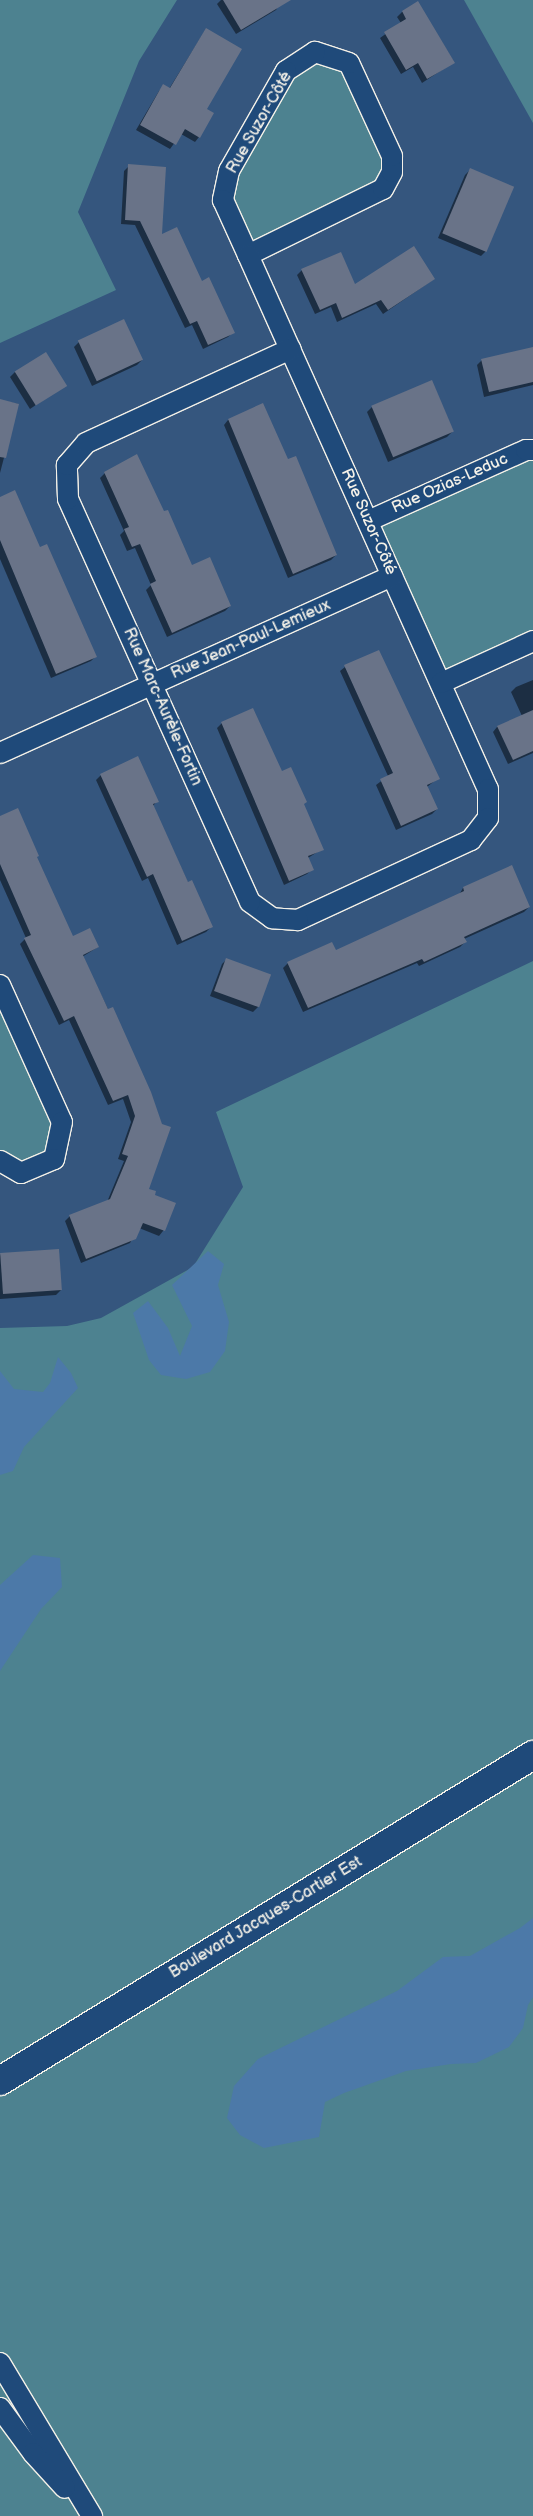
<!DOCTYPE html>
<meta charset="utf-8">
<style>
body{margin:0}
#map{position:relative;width:533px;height:2516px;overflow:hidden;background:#35567e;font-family:"Balsamiq Sans",sans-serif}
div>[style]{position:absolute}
.green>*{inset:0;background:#4d8290}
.water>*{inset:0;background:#4c79a8}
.shadow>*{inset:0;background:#0007}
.building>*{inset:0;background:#697388;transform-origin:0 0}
.roads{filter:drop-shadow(1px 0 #f4f1e8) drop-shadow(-1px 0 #f4f1e8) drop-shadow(0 1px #f4f1e8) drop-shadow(0 -1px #f4f1e8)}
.minor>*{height:20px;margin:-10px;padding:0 10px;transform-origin:10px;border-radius:10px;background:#1f4a7a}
.secondary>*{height:28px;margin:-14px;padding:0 14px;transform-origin:14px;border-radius:14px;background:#1f4a7a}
span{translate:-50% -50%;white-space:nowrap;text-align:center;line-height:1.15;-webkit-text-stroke:4px #1f4a7a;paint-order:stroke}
.street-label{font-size:16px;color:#f4f1e8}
</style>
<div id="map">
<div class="green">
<div style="clip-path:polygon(0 0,177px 0,139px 61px,78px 212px,116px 290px,0 343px)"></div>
<div style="clip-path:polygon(464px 0,533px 0,533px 123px)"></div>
<div style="clip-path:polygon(315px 52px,349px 63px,392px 172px,248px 255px,223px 200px,286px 71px)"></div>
<div style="clip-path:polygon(533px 450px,533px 641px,441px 683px,368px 521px)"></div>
<div style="clip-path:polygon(533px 961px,533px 2516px,0 2516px,0 1328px,67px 1326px,101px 1318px,193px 1267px,243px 1187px,216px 1112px)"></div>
<div style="clip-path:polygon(0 985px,62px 1122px,54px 1159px,21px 1173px,0 1161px)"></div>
</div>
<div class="water">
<div style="clip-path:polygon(208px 1251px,224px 1264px,218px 1285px,229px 1322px,225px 1351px,210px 1372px,186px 1379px,161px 1375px,149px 1360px,133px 1313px,148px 1301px,168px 1328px,180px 1356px,192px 1326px,172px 1285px)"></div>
<div style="clip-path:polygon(58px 1357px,71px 1373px,78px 1388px,24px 1447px,13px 1471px,0 1475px,0 1371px,14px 1389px,43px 1392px,50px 1383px)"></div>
<div style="clip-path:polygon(33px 1555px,60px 1558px,62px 1587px,41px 1609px,0 1671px,0 1585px)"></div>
<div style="clip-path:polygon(533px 1918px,533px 1997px,528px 2005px,523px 2028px,509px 2047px,476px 2063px,451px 2064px,406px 2071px,344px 2093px,325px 2102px,319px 2137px,264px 2148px,240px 2135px,227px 2118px,234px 2086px,258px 2059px,397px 1991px,443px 1957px,470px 1956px,520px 1928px)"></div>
</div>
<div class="shadow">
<div style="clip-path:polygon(221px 0,282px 0,276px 10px,236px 34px,217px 4px)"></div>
<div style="clip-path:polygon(418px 3px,454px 62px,422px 83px,413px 67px,401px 74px,380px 38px,401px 23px,397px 17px,402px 12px)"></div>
<div style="clip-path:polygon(206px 29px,205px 110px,199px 137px,195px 142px,181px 134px,170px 149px,136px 130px,159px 91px,164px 86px,169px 89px)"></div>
<div style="clip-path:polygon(129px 166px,161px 236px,233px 332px,228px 337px,203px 349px,192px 325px,185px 328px,135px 225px,121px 224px,124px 171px)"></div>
<div style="clip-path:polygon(470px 170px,486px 251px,481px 256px,438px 238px,465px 175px)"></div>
<div style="clip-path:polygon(302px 270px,355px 286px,434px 279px,383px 314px,376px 304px,337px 322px,331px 307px,315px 314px,297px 275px)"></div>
<div style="clip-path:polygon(123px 321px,142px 360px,137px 365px,92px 386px,74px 347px,79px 342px)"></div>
<div style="clip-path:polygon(533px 351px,533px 385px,484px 397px,477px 365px,482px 360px)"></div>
<div style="clip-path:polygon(15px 372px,65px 385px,30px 409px,10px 377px)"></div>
<div style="clip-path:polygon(0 400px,18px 404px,0 473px)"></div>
<div style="clip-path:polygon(262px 405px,288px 461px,336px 555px,331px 560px,288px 578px,224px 425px,228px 420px)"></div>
<div style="clip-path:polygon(372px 407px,452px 432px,447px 437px,388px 462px,367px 412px)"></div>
<div style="clip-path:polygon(105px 473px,163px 513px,192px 567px,230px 606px,225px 611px,167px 637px,146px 590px,151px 585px,135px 548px,127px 551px,120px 535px,124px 531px,100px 478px)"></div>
<div style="clip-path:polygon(0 498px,40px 549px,96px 656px,91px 661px,51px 678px,0 559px)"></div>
<div style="clip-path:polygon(345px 667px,438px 778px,427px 787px,437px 809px,432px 814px,396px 830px,376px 785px,388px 776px,340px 671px)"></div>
<div style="clip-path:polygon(533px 680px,533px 753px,508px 764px,493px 732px,497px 727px,522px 716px,511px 692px,516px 687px)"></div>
<div style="clip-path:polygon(222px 723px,281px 773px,303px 805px,322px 849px,308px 858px,312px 869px,307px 874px,284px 885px,217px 728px)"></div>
<div style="clip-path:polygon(101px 775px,157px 801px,153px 806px,188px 883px,211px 927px,206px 932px,177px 945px,148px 878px,142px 881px,96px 780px)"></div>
<div style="clip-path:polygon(0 817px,36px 858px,72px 937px,98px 947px,82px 957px,150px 1093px,148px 1189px,153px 1196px,174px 1204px,163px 1231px,159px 1236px,139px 1228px,130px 1243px,81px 1263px,65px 1221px,70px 1216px,107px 1202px,124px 1161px,118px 1159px,131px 1122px,123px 1099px,108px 1105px,69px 1020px,59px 1025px,20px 944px,26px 938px,0 880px)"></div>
<div style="clip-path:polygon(511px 867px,529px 907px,524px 912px,464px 939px,465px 942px,460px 947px,419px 966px,417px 963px,303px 1012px,283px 968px,288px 963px,336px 952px,459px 895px,463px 888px)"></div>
<div style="clip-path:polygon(227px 959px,258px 1007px,253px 1012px,210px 996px,222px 964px)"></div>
<div style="clip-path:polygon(0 1254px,61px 1290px,56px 1295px,0 1299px)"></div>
</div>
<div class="building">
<div style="clip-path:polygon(223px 0,291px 0,241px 30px)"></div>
<div style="clip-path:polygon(418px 1px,455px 63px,427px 79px,418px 63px,406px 70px,384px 32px,406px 19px,402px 11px)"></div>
<div style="clip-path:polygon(206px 28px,242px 49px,207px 109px,214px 113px,200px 138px,185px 129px,176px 145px,140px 125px,163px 84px,170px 88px)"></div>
<div style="clip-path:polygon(128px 164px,166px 167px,162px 234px,177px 227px,202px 281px,209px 277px,235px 333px,208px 345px,197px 321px,190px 324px,140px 221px,125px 220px)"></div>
<div style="left:470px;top:168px;width:48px;height:71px;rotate:23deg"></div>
<div style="clip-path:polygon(414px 246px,435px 279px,388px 310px,381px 300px,342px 318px,336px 303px,320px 310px,301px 269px,341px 252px,355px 284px)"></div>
<div style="left:124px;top:319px;width:45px;height:51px;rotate:65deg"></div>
<div style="clip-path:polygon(533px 347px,533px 382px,489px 392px,481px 359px)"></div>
<div style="left:46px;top:352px;width:40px;height:37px;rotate:58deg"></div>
<div style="left:432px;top:380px;width:56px;height:66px;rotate:67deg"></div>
<div style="clip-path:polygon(0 399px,19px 404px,6px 458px,0 457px)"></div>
<div style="clip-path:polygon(263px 403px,288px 459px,296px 456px,337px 555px,293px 574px,228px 419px)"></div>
<div style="clip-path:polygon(137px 454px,164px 511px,168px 510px,192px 565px,210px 557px,231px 606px,172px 633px,150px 584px,156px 581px,140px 544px,132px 547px,124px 529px,129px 527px,104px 472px)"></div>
<div style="clip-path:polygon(15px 490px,40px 547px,47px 544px,97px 657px,56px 674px,0 540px,0 497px)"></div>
<div style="clip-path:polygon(379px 650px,440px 779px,427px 785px,438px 809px,401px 826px,380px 779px,393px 773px,344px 665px)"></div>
<div style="clip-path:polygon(253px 708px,282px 771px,291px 767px,307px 802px,304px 804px,324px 850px,308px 856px,314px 870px,289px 881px,221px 722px)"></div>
<div style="clip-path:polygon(533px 710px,533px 751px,513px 760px,497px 726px)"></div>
<div style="clip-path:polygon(138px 756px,159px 802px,153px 804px,188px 882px,192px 880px,213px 927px,182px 941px,153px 874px,147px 877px,100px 774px)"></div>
<div style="clip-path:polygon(18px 808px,39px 856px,37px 857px,73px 936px,90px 928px,99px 947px,83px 955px,108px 1009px,113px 1007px,151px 1092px,162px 1124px,171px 1127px,149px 1189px,156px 1191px,155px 1195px,176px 1203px,165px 1231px,143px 1223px,136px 1239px,86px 1259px,69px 1215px,110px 1199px,128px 1156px,122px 1154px,135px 1116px,128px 1095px,113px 1101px,74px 1016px,64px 1021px,24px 938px,31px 935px,0 864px,0 816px)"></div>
<div style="clip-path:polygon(512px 865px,530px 907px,464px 937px,467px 942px,424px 962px,422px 959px,308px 1008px,287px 962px,332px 942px,336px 950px,464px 891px,463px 887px)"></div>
<div style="left:226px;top:958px;width:48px;height:35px;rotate:20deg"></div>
<div style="left:59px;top:1249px;width:41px;height:59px;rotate:86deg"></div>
</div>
<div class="roads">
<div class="minor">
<div style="left:248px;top:255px;width:150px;rotate:-26.1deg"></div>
<div style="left:383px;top:189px;width:19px;rotate:-62deg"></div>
<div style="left:392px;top:172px;width:16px;rotate:-90deg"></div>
<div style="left:392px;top:156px;width:102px;rotate:-114.8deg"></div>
<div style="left:349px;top:63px;width:36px;rotate:-162deg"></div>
<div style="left:315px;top:52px;width:35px;rotate:147deg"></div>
<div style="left:286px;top:71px;width:115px;rotate:119.7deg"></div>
<div style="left:229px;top:171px;width:30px;rotate:102deg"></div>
<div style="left:223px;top:200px;width:60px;rotate:65.6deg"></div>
<div style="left:248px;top:255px;width:103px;rotate:65.9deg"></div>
<div style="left:290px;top:349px;width:482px;rotate:65.8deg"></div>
<div style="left:488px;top:789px;width:29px;rotate:90deg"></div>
<div style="left:488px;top:818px;width:28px;rotate:128deg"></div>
<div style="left:471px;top:840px;width:191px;rotate:155.2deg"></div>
<div style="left:298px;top:920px;width:26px;rotate:-176deg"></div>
<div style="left:272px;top:918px;width:27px;rotate:-144deg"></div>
<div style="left:250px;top:902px;width:442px;rotate:-114.3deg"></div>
<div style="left:68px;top:499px;width:34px;rotate:-92deg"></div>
<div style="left:67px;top:465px;width:29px;rotate:-49deg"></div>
<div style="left:86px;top:443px;width:225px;rotate:-24.7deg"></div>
<div style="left:368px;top:521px;width:173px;rotate:-24.2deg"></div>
<div style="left:526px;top:450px;width:7px"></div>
<div style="left:441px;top:683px;width:101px;rotate:-24.5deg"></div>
<div style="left:0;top:753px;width:430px;rotate:-24.3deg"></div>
<div style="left:0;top:985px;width:150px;rotate:65.7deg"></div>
<div style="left:62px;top:1122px;width:38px;rotate:102deg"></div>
<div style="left:54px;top:1159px;width:36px;rotate:157deg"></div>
<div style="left:21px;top:1173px;width:24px;rotate:-150deg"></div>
<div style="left:0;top:2363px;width:179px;rotate:59deg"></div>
<div style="left:0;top:2408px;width:56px;rotate:53.7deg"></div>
<div style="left:33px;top:2453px;width:47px;rotate:47.6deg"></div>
</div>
<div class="secondary">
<div style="left:0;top:2081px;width:625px;rotate:-31.45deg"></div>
</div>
</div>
<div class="street-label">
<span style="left:260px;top:123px;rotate:-60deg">Rue Suzor-Côté</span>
<span style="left:450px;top:484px;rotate:-24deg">Rue Ozias-Leduc</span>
<span style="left:368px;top:522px;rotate:66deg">Rue Suzor-Côté</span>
<span style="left:251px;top:640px;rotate:-24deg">Rue Jean-Paul-Lemieux</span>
<span style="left:162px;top:707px;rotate:66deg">Rue Marc-Aurèle-Fortin</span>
<span style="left:266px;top:1918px;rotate:-31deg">Boulevard Jacques-Cartier Est</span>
</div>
</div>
